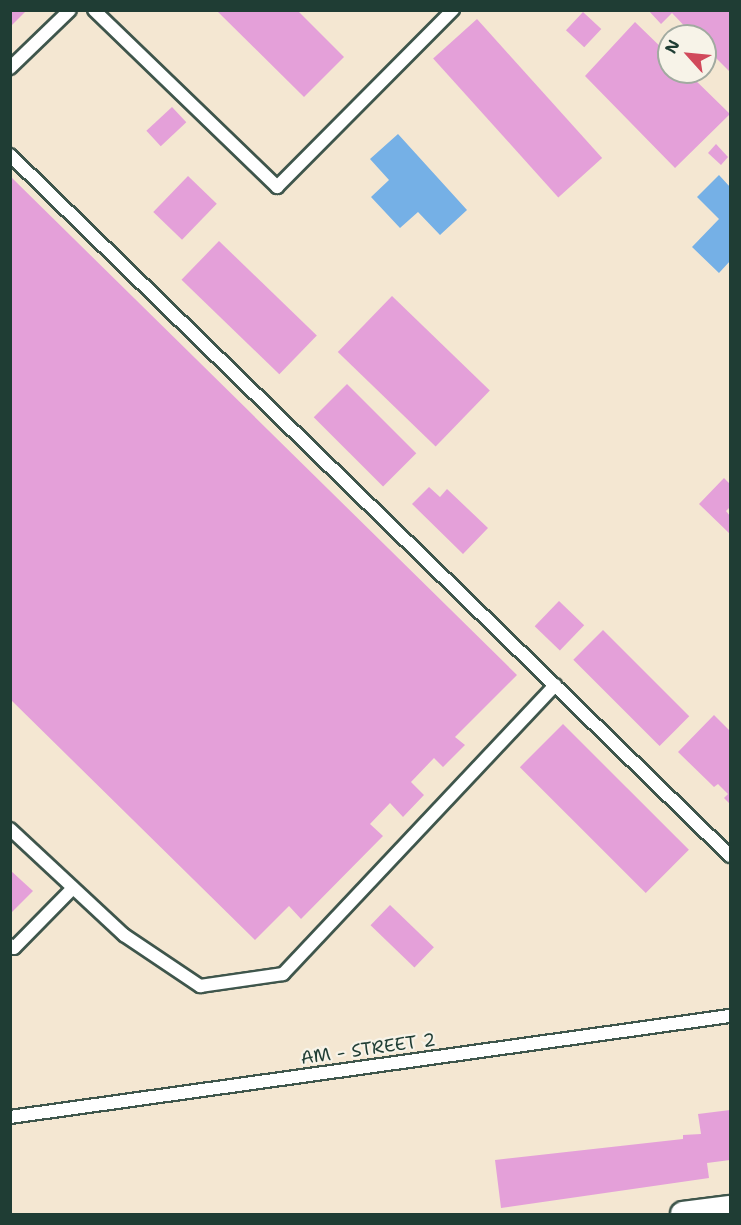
<!DOCTYPE html>
<style>
body{margin:0}
#map{position:relative;width:741px;height:1225px;overflow:hidden;background:#f4e7d2;font-family:"Shantell Sans",sans-serif}
div>[style]{position:absolute}
.water>*{inset:0;background:#75b0e6}
.building>*{inset:0;background:#e4a0d9;transform-origin:0 0}
.roads{filter:drop-shadow(2px 0 #3f564c) drop-shadow(-2px 0 #3f564c) drop-shadow(0 2px #3f564c) drop-shadow(0 -2px #3f564c)}
.lane>*{height:12px;margin:-6px;padding:0 6px;transform-origin:6px;border-radius:6px;background:#fff}
.street>*{height:24px;margin:-12px;padding:0 12px;transform-origin:12px;border-radius:12px;background:#fff}
span{translate:-50% -50%;white-space:nowrap;text-align:center;line-height:1.15;-webkit-text-stroke:4.5px #f7f3e8;paint-order:stroke}
.street-label{font-size:18px;color:#1f3d34}
.frame{position:absolute;inset:0;border:12px solid #1f3d34;pointer-events:none}
.north{position:absolute;left:657px;top:24px;width:60px;height:60px;box-sizing:border-box;background:#f7f3e8;border:2px solid #a1aaa0;border-radius:50%;rotate:297deg;font-size:16px;font-weight:700;line-height:24px;text-align:center;color:#1f3d34}
.north::after{content:'';display:block;margin:auto;width:21px;height:27px;background:#d1495b;clip-path:polygon(50% 0,100% 100%,50% 72%,0 100%)}
</style>
<div id="map">
<div class="water">
<div style="clip-path:polygon(398px 134px,467px 210px,440px 235px,418px 212px,400px 228px,371px 197px,389px 180px,370px 159px)"></div>
<div style="clip-path:polygon(719px 175px,730px 187px,730px 261px,719px 273px,692px 247px,719px 219px,697px 197px)"></div>
</div>
<div class="building">
<div style="clip-path:polygon(10px 10px,25px 12px,10px 27px)"></div>
<div style="clip-path:polygon(216px 10px,297px 10px,344px 57px,304px 97px)"></div>
<div style="clip-path:polygon(648px 10px,729px 10px,730px 72px,705px 47px,705px 36px,694px 36px,672px 13px,661px 24px)"></div>
<div style="left:583px;top:12px;width:25px;height:25px;rotate:43deg"></div>
<div style="left:477px;top:19px;width:187px;height:59px;rotate:48deg"></div>
<div style="clip-path:polygon(635px 22px,669px 55px,669px 72px,687px 72px,730px 114px,675px 168px,585px 76px)"></div>
<div style="left:172px;top:107px;width:21px;height:35px;rotate:47deg"></div>
<div style="clip-path:polygon(716px 144px,728px 157px,721px 165px,708px 153px)"></div>
<div style="clip-path:polygon(10px 176px,517px 675px,455px 737px,465px 745px,443px 767px,434px 758px,411px 782px,424px 795px,403px 817px,390px 803px,370px 824px,383px 836px,301px 919px,289px 906px,255px 940px,10px 699px)"></div>
<div style="left:188px;top:176px;width:40px;height:50px;rotate:44deg"></div>
<div style="left:219px;top:241px;width:136px;height:54px;rotate:44deg"></div>
<div style="left:392px;top:296px;width:136px;height:78px;rotate:44deg"></div>
<div style="left:347px;top:384px;width:98px;height:47px;rotate:45deg"></div>
<div style="clip-path:polygon(724px 478px,730px 484px,730px 507px,726px 511px,730px 516px,730px 534px,699px 504px)"></div>
<div style="clip-path:polygon(429px 487px,440px 497px,447px 489px,488px 528px,463px 554px,412px 504px)"></div>
<div style="left:559px;top:601px;width:35px;height:35px;rotate:44deg"></div>
<div style="left:603px;top:630px;width:122px;height:42px;rotate:45deg"></div>
<div style="clip-path:polygon(714px 715px,730px 731px,730px 804px,724px 798px,728px 794px,718px 784px,714px 787px,678px 752px)"></div>
<div style="left:563px;top:724px;width:178px;height:61px;rotate:45deg"></div>
<div style="clip-path:polygon(10px 870px,33px 891px,10px 914px)"></div>
<div style="left:390px;top:905px;width:61px;height:28px;rotate:44deg"></div>
<div style="clip-path:polygon(730px 1110px,730px 1160px,707px 1163px,709px 1178px,501px 1208px,495px 1160px,683px 1139px,683px 1135px,701px 1134px,698px 1114px)"></div>
</div>
<div class="roads">
<div class="lane">
<div style="left:94px;top:10px;width:255px;rotate:44deg"></div>
<div style="left:277px;top:187px;width:250px;rotate:-45.2deg"></div>
<div style="left:10px;top:68px;width:83px;rotate:-44deg"></div>
<div style="left:10px;top:155px;width:1005px;rotate:44.23deg"></div>
<div style="left:10px;top:829px;width:156px;rotate:42.9deg"></div>
<div style="left:124px;top:935px;width:92px;rotate:33.9deg"></div>
<div style="left:200px;top:986px;width:84px;rotate:-8.2deg"></div>
<div style="left:283px;top:974px;width:397px;rotate:-46.7deg"></div>
<div style="left:10px;top:945px;width:5px;rotate:37deg"></div>
<div style="left:14px;top:948px;width:84px;rotate:-45.5deg"></div>
<div style="left:10px;top:1117px;width:727px;rotate:-7.99deg"></div>
</div>
<div class="street">
<div style="left:683px;top:1214px;width:47px;rotate:-7.3deg"></div>
</div>
</div>
<div class="street-label">
<span style="left:368px;top:1049px;rotate:-8deg">AM - STREET 2</span>
</div>
<div class="frame"></div>
<div class="north">N</div>
</div>
